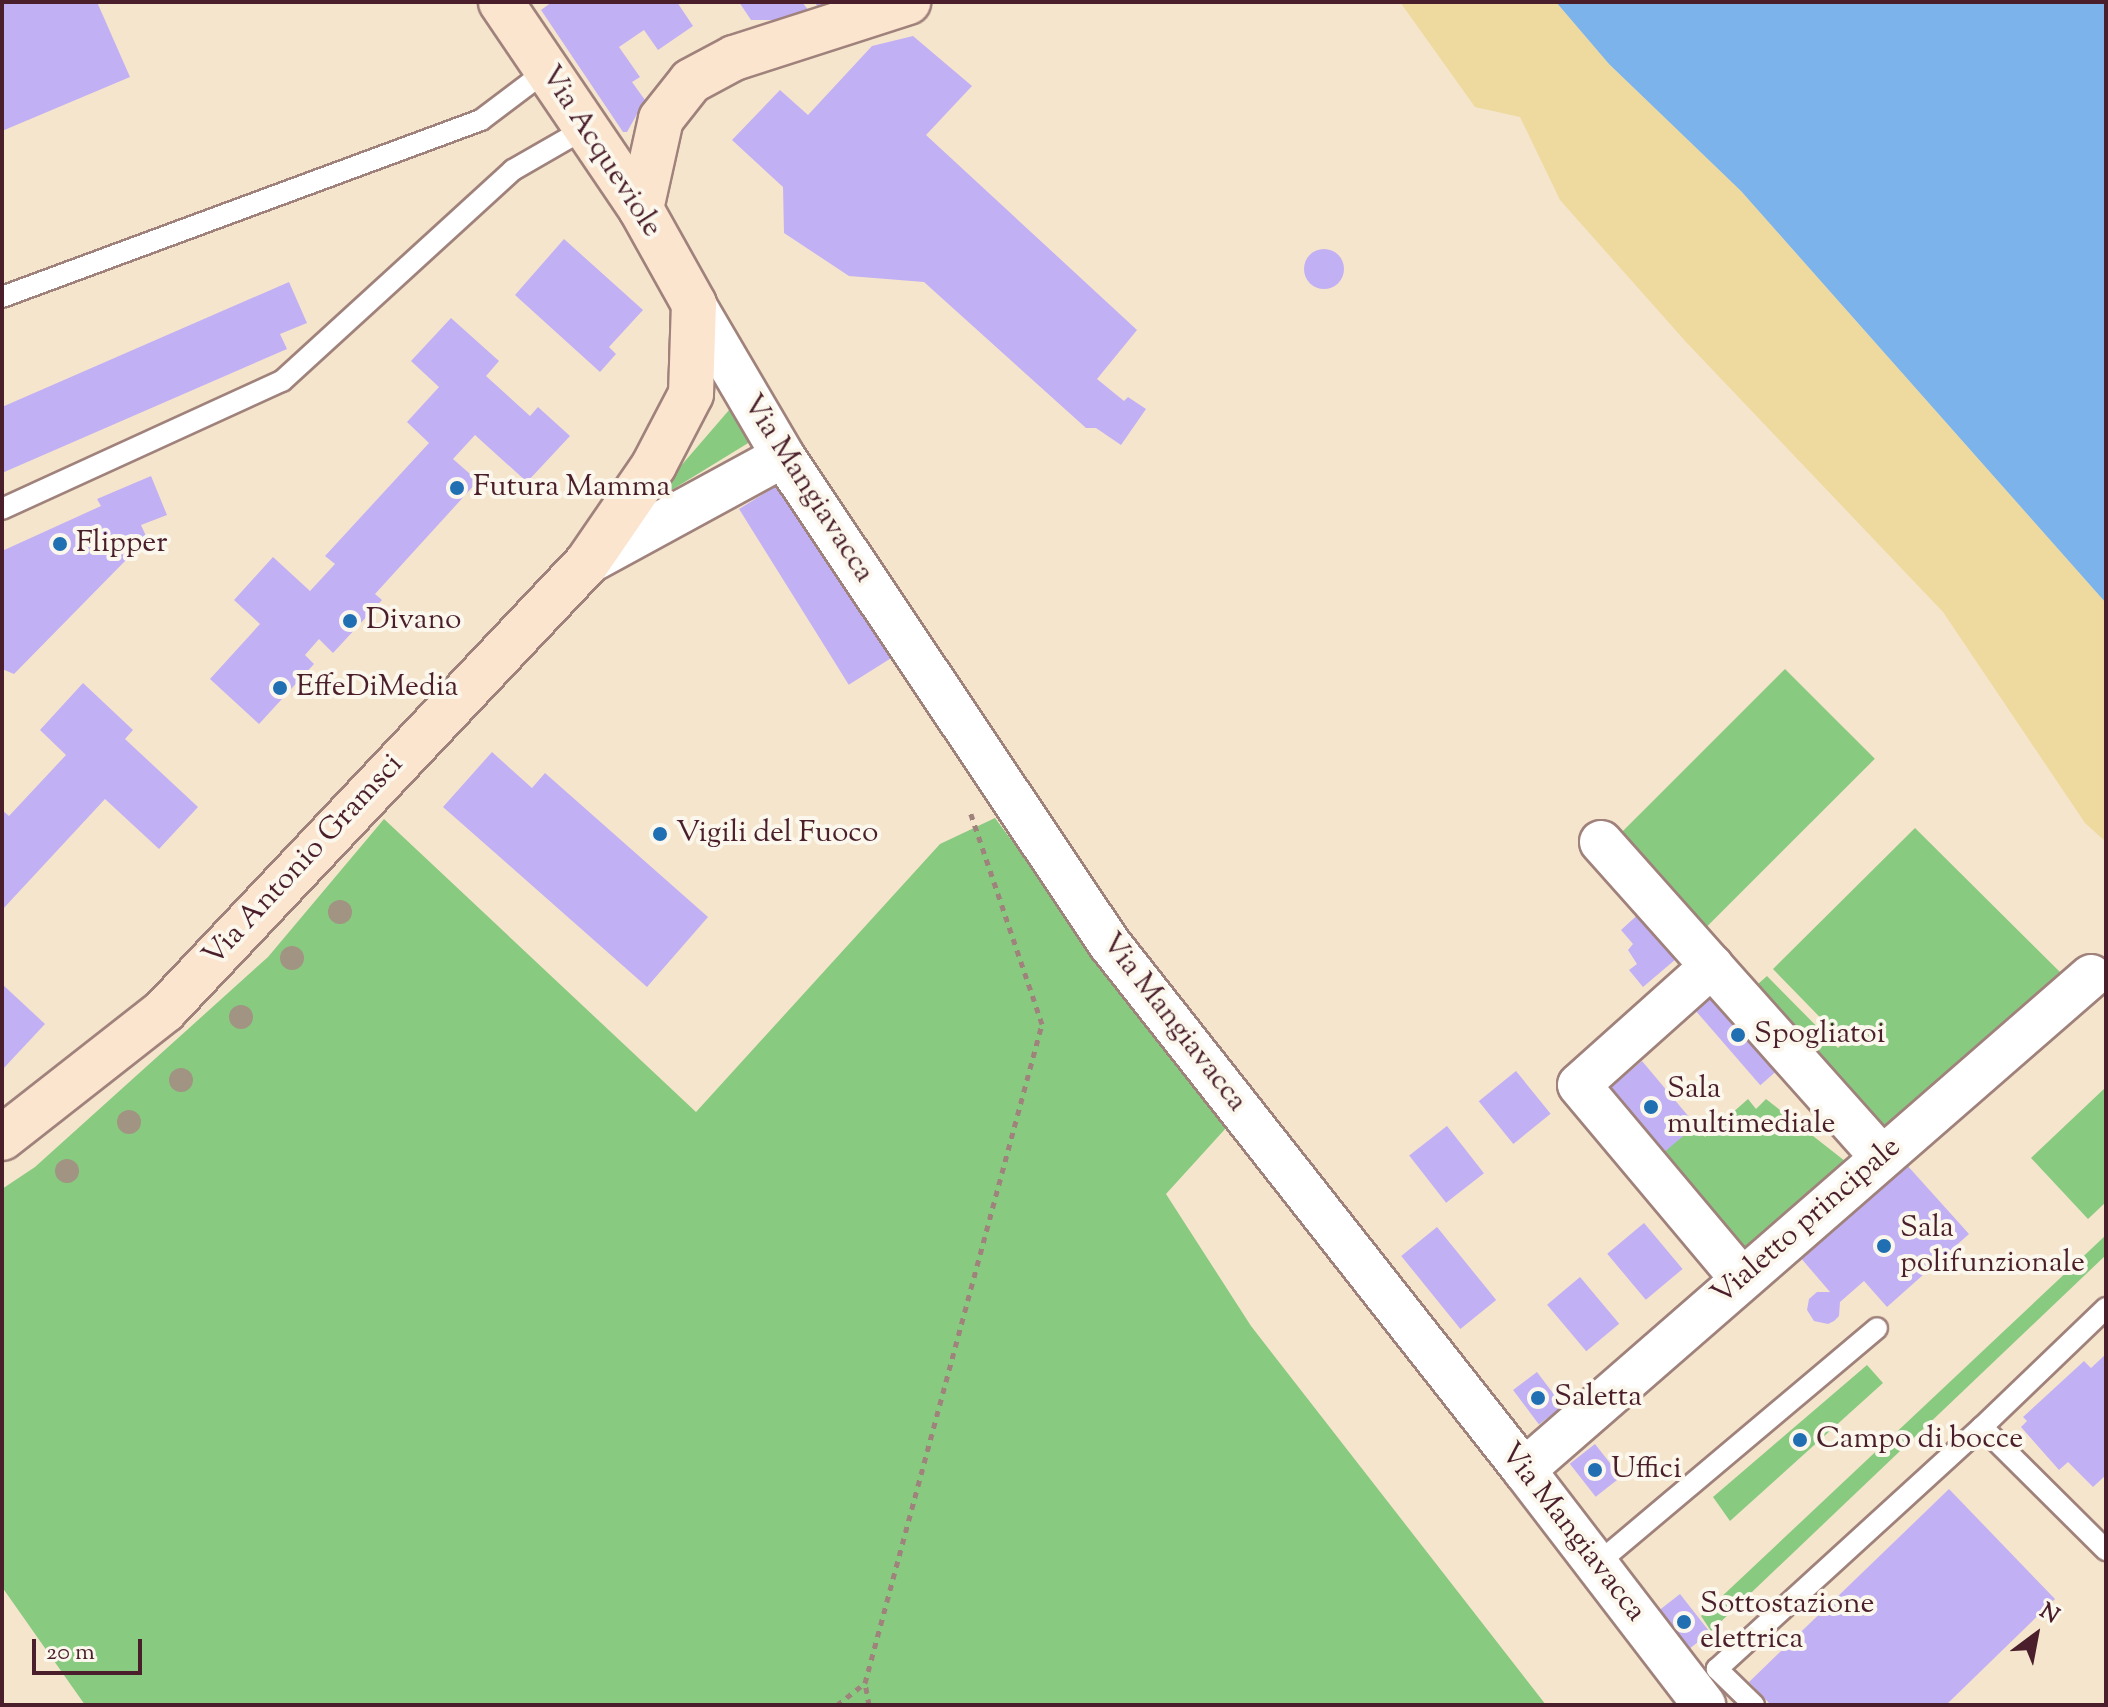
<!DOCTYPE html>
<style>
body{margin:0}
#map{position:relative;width:2108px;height:1707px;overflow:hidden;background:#f5e5cc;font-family:"Sorts Mill Goudy",serif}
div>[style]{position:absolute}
.green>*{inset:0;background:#89ca81;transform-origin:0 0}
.sand>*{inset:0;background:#eeda9e}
.water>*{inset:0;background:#7cb3eb}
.building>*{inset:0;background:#c2b0f5;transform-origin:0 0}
.round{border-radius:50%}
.path>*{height:5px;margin-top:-2.5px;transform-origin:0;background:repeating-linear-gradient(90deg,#a0827c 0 6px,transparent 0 12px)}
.roads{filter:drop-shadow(2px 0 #a0827c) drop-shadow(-2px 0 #a0827c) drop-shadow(0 2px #a0827c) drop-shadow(0 -2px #a0827c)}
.lane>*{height:20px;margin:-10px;padding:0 10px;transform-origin:10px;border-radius:10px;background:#fff}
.street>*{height:42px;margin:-21px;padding:0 21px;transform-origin:21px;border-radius:21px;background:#fff}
.secondary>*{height:44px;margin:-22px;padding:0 22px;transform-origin:22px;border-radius:22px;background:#fce5cf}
.trees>*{width:24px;height:24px;margin:-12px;border-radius:50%;background:#a19482}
.dots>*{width:22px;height:22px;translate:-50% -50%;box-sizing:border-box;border:4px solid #fbf7ec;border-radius:50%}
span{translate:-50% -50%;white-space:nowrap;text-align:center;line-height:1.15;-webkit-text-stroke:8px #fbf7ec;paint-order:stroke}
.street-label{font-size:30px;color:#4a1f2b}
.poi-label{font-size:30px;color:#4a1f2b}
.left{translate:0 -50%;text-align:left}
.frame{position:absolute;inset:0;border:4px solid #4a1f2b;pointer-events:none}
.north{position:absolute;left:1996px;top:1595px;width:80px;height:80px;-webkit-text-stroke:6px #fbf7ec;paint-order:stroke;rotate:32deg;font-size:22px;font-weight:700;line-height:32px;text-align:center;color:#4a1f2b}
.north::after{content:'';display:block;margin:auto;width:28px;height:36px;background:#4a1f2b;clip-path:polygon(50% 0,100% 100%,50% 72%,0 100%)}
.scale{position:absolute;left:32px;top:1639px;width:110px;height:36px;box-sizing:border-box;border:4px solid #4a1f2b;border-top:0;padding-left:10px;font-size:24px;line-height:28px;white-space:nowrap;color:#4a1f2b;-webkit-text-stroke:6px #fbf7ec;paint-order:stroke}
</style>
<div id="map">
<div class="green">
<div style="clip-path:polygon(736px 402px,758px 437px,670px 491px,667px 486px,673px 475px)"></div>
<div style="left:1785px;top:669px;width:127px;height:238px;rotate:45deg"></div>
<div style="clip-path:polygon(995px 818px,1226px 1128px,1166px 1194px,1251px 1326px,1546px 1705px,85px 1705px,2px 1587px,2px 1189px,35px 1167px,268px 957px,384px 819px,696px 1112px,940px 844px)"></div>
<div style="clip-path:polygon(1915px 828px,2065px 977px,1887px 1140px,1749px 992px,1767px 976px,1838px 1048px,1844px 1042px,1773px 969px)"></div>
<div style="clip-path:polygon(2106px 1087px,2106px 1202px,2088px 1219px,2031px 1158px)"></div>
<div style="clip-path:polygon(1748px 1099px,1756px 1109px,1766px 1099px,1850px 1165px,1745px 1258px,1659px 1155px,1696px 1125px,1705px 1137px)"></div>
<div style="clip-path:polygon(2106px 1235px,2106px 1255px,1711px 1631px,1701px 1616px)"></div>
<div style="clip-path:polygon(1867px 1365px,1883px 1383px,1730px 1521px,1713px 1497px)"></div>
</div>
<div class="sand">
<div style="clip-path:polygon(1400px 2px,1556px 2px,1609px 64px,1741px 191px,2106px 603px,2106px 842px,2085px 823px,1943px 612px,1686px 342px,1560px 200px,1520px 117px,1475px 107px)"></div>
</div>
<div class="water">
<div style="clip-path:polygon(1556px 2px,2106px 2px,2106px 603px,1741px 191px,1609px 64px)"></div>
</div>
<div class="building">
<div style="clip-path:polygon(2px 2px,97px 2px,130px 77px,2px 131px)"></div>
<div style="clip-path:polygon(552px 2px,677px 2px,693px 26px,658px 50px,644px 30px,619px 47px,640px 77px,632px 82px,645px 100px,627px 132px,623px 132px,541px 10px)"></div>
<div style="clip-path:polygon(739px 2px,802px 2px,809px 11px,777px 20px,751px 20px)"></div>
<div style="clip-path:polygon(814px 2px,834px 2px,819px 8px)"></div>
<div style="clip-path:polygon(913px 36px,972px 86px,926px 135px,1137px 330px,1097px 379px,1124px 401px,1128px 397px,1146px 409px,1121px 445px,1096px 428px,1086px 428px,924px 282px,849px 276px,784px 233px,783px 187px,732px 140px,780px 90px,808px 115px,872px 46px)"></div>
<div style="clip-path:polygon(564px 239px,643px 310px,609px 347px,616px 354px,600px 372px,515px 295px)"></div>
<div class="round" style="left:1304px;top:249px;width:40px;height:40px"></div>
<div style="clip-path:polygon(289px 282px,307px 323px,280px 334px,287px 349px,2px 473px,2px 407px)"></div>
<div style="clip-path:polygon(451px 318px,499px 361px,486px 376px,530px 416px,538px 407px,570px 436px,527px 482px,475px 435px,453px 459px,478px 481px,375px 594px,382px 600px,333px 653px,319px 639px,305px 655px,314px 664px,259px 724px,210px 679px,260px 624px,234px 600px,273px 557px,310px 591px,335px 564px,325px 556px,429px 443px,407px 422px,439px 387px,411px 361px)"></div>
<div style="clip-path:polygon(151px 476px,167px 515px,141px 525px,146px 536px,121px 548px,126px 560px,14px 674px,2px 669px,2px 551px,101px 506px,97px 499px)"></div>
<div style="left:784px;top:481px;width:207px;height:53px;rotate:58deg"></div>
<div style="clip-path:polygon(83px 683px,133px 730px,125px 739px,198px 807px,159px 849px,105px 799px,2px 910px,2px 810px,9px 816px,66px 755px,40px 730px)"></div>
<div style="clip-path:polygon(492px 752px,532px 788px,545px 773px,708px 917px,647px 987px,443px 807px)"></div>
<div style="clip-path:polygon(1643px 910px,1667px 936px,1661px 942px,1676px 959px,1643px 987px,1629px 970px,1637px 964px,1628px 950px,1633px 944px,1621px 930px)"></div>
<div style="clip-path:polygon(2px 984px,45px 1024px,2px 1070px)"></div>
<div style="left:1717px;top:985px;width:104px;height:33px;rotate:49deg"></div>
<div style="left:1642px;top:1061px;width:84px;height:46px;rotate:50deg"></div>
<div style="left:1516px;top:1071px;width:55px;height:48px;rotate:51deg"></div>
<div style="left:1447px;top:1126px;width:60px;height:48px;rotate:52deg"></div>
<div style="clip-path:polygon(1906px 1164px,1969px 1234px,1887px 1307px,1864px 1281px,1840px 1302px,1839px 1316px,1834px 1321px,1828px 1324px,1814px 1321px,1807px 1310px,1809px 1299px,1817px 1292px,1830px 1292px,1800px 1257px)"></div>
<div style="left:1644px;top:1223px;width:60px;height:48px;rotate:50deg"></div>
<div style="left:1437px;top:1227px;width:94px;height:46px;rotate:51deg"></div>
<div style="left:1580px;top:1277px;width:61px;height:43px;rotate:50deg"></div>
<div style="clip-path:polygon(2106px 1354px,2106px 1475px,2093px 1487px,2068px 1462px,2059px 1470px,2021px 1427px,2027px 1421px,2023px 1417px,2084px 1361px,2091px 1368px)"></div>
<div style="left:1537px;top:1372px;width:43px;height:30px;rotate:53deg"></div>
<div style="left:1595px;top:1444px;width:42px;height:32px;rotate:52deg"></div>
<div style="clip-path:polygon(1949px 1489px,2055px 1599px,1946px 1705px,1771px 1705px,1749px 1682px)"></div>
<div style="left:1680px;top:1594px;width:49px;height:28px;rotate:52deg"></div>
</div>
<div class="path">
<div style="left:837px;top:1705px;width:36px;rotate:-38deg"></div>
<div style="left:869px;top:1705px;width:22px;rotate:-100deg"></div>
<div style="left:865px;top:1683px;width:682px;rotate:-74.97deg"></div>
<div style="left:1042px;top:1024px;width:225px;rotate:-108.7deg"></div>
</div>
<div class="roads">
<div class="lane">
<div style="left:2px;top:297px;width:511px;rotate:-20.28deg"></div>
<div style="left:481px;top:120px;width:83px;rotate:-37.1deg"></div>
<div style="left:2px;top:509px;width:308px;rotate:-24.6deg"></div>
<div style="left:282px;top:381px;width:313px;rotate:-42.4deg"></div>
<div style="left:513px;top:170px;width:84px;rotate:-29.9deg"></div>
<div style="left:1982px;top:1427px;width:175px;rotate:44.8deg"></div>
<div style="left:1597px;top:1564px;width:366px;rotate:-40.1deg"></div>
<div style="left:1754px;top:1705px;width:52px;rotate:-135.8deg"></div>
<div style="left:1717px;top:1669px;width:359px;rotate:-42.4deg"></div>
<div style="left:1982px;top:1427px;width:172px;rotate:-43.8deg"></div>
</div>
<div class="street">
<div style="left:694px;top:304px;width:176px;rotate:59.6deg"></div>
<div style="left:783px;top:456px;width:586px;rotate:56.2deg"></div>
<div style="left:1109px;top:943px;width:671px;rotate:51.78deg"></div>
<div style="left:1524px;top:1470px;width:296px;rotate:52.5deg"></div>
<div style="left:587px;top:563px;width:223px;rotate:-28.6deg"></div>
<div style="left:1601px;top:842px;width:422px;rotate:48.3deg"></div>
<div style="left:1712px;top:966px;width:178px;rotate:138.2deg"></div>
<div style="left:1579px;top:1085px;width:252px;rotate:50deg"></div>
<div style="left:1524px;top:1470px;width:752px;rotate:-41.06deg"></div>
</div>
<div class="secondary">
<div style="left:641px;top:209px;width:92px;rotate:-77.5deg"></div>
<div style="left:661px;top:119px;width:48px;rotate:-51.7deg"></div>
<div style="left:691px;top:81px;width:49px;rotate:-28.1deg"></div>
<div style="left:734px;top:58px;width:183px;rotate:-17.8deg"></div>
<div style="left:2px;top:1138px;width:207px;rotate:-38.1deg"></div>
<div style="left:165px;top:1010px;width:615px;rotate:-46.65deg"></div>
<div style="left:587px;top:563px;width:119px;rotate:-55.6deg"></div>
<div style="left:654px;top:465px;width:80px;rotate:-62.5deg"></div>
<div style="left:691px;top:394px;width:90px;rotate:-88.1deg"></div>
<div style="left:694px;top:304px;width:109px;rotate:-119.2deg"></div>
<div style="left:641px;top:209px;width:250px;rotate:-124.1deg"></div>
</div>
</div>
<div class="trees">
<div style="left:340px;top:912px"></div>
<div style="left:292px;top:958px"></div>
<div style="left:241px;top:1017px"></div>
<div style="left:181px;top:1080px"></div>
<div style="left:129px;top:1122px"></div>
<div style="left:67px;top:1171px"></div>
</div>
<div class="dots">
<div style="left:457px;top:488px;background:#1f6fb2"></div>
<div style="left:60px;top:544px;background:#1f6fb2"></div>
<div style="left:350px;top:621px;background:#1f6fb2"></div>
<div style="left:280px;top:688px;background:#1f6fb2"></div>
<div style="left:660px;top:834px;background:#1f6fb2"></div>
<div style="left:1738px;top:1035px;background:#1f6fb2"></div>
<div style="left:1651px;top:1107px;background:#1f6fb2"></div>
<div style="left:1884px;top:1246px;background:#1f6fb2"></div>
<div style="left:1538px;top:1398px;background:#1f6fb2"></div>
<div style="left:1800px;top:1440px;background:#1f6fb2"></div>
<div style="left:1595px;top:1470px;background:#1f6fb2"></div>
<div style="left:1684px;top:1622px;background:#1f6fb2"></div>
</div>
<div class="street-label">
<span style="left:600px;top:152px;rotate:57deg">Via Acqueviole</span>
<span style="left:807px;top:489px;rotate:57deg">Via Mangiavacca</span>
<span style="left:304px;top:861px;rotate:-47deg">Via Antonio Gramsci</span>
<span style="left:1173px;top:1023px;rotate:52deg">Via Mangiavacca</span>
<span style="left:1807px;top:1222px;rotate:-41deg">Vialetto principale</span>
<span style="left:1572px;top:1533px;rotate:52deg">Via Mangiavacca</span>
</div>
<div class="poi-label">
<span class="left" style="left:473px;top:488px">Futura Mamma</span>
<span class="left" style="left:76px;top:544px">Flipper</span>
<span class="left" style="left:366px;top:621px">Divano</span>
<span class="left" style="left:296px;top:688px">EffeDiMedia</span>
<span class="left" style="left:676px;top:834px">Vigili del Fuoco</span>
<span class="left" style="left:1754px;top:1035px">Spogliatoi</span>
<span class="left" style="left:1667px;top:1107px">Sala<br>multimediale</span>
<span class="left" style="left:1900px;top:1246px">Sala<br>polifunzionale</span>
<span class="left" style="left:1554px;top:1398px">Saletta</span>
<span class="left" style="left:1816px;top:1440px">Campo di bocce</span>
<span class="left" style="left:1611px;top:1470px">Uffici</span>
<span class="left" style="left:1700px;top:1622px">Sottostazione<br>elettrica</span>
</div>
<div class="frame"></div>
<div class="north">N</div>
<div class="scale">20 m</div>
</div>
